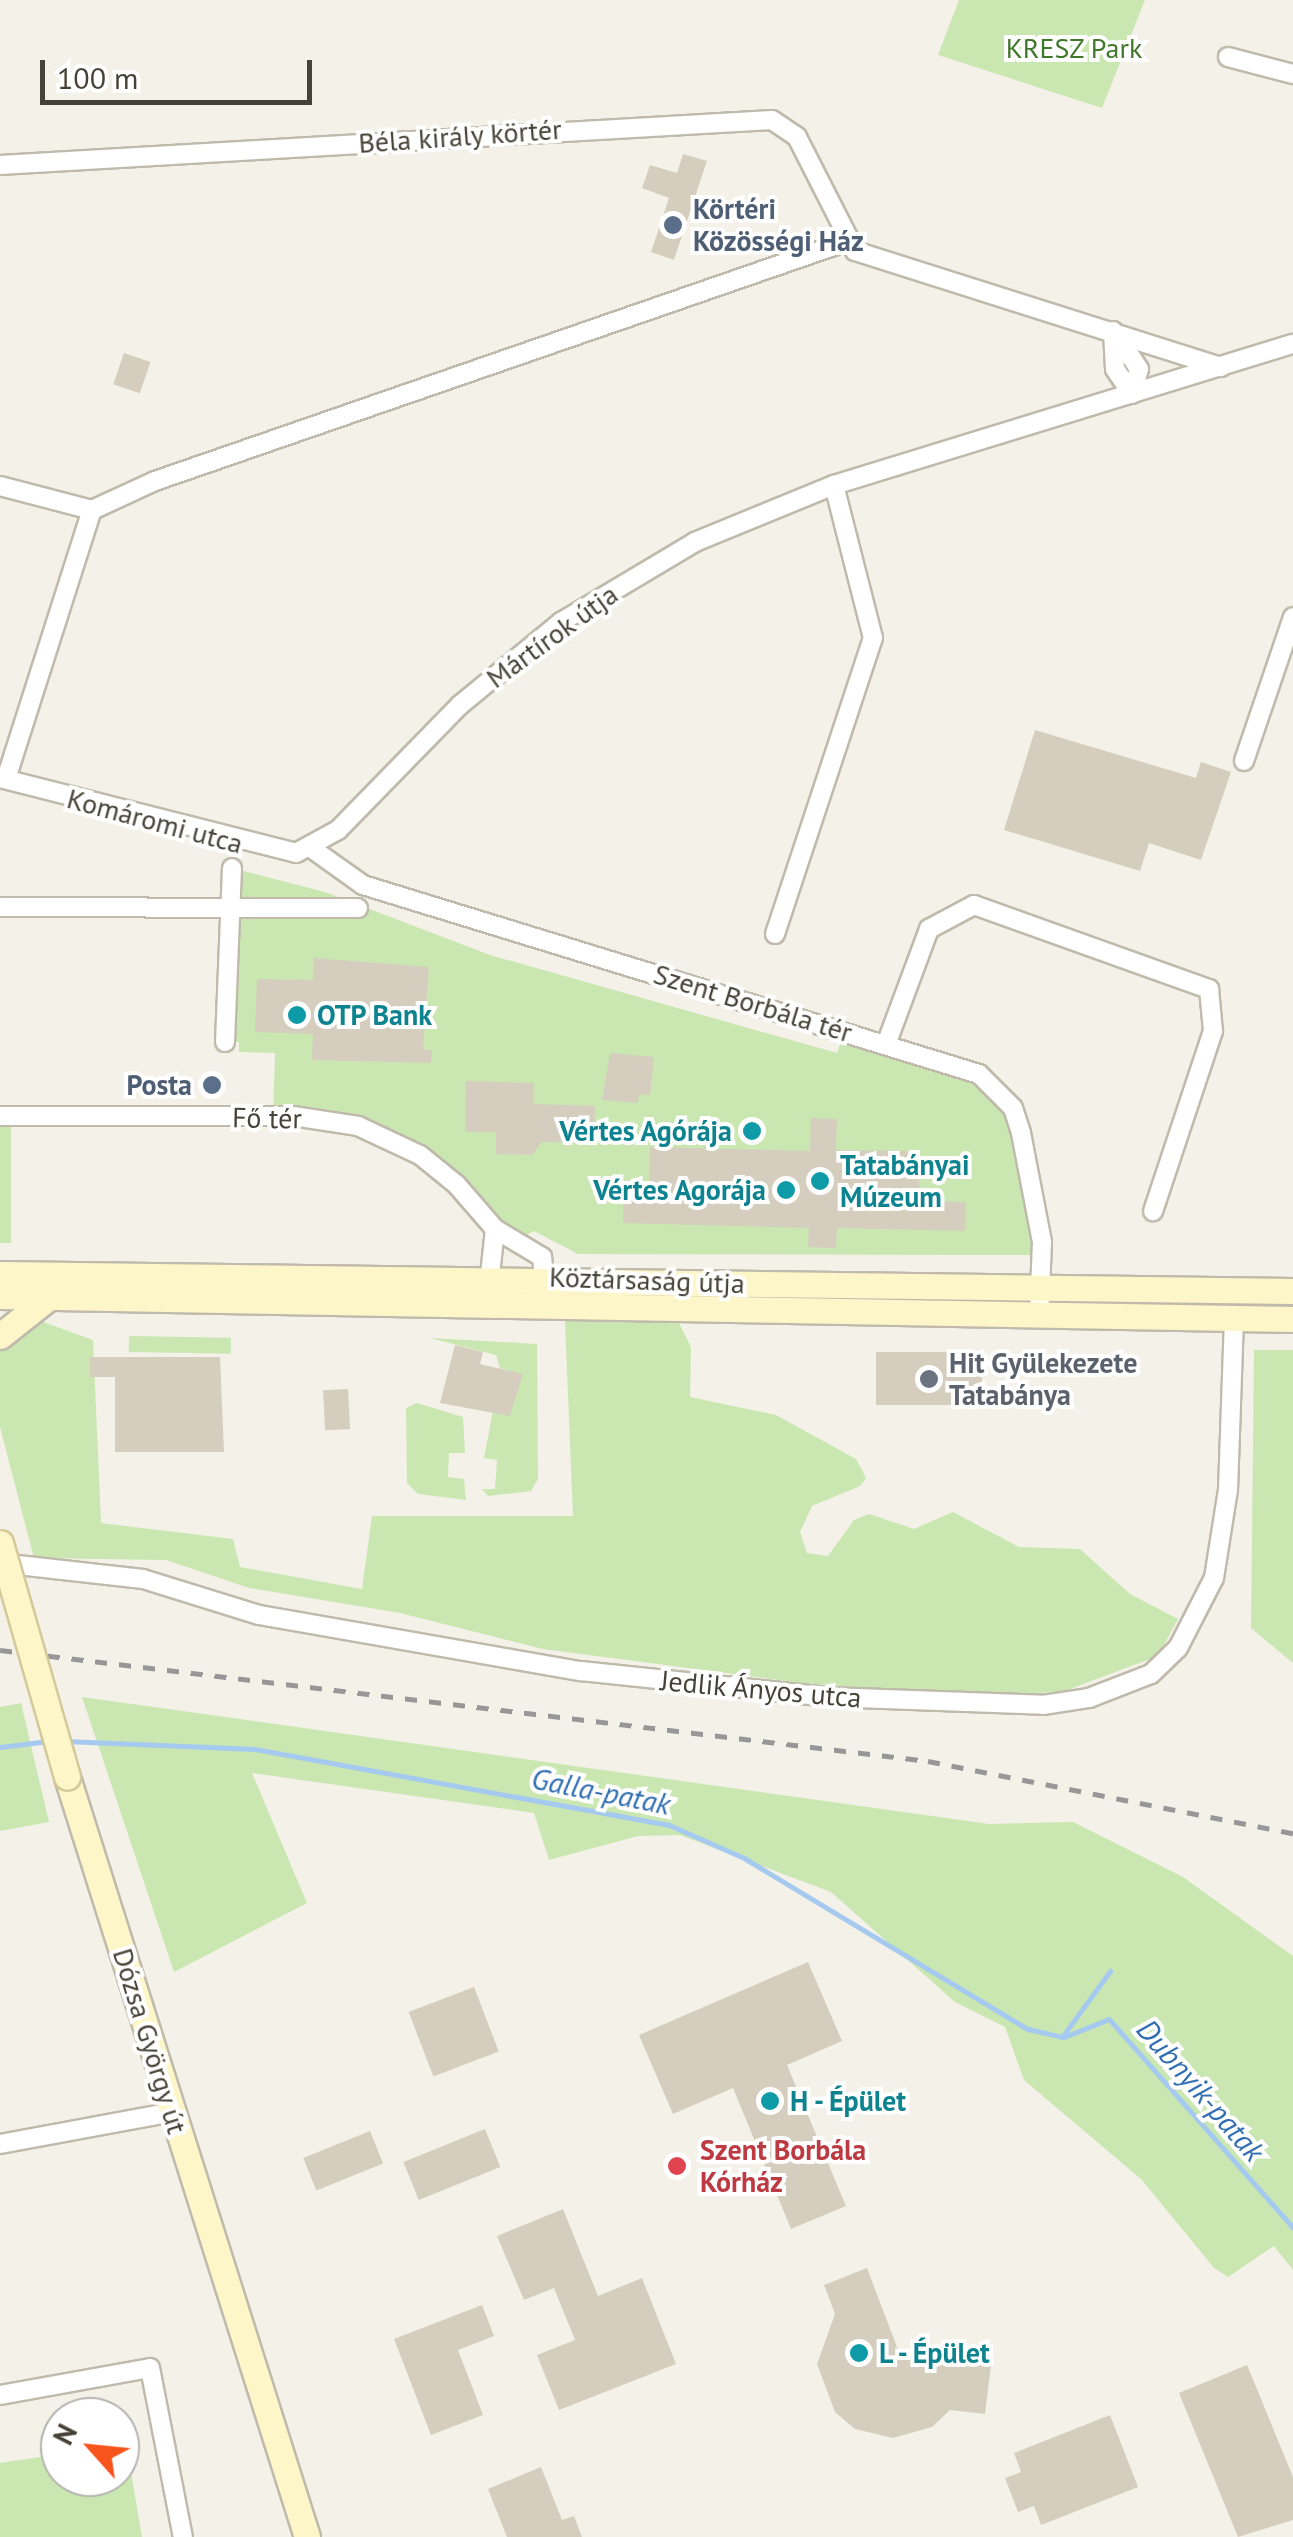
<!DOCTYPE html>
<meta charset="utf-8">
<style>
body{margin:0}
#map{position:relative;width:1293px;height:2537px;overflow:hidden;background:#f4f1e8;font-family:"PT Sans",sans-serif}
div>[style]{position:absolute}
.green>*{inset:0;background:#cae7b2;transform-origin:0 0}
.stream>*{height:5px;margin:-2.5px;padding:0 2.5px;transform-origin:2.5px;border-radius:2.5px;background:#a6caef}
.building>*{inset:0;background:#d5cebe;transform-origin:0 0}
.roads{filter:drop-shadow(2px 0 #bfbaab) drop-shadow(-2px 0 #bfbaab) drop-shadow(0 2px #bfbaab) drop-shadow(0 -2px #bfbaab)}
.street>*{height:18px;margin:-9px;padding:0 9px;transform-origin:9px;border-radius:9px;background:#fff}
.secondary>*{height:25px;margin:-12.5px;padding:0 12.5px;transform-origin:12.5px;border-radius:12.5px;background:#fdf6c8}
.rail>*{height:5px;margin-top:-2.5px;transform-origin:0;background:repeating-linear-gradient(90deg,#979797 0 12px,transparent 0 24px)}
.bridges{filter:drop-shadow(2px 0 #d3c999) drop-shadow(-2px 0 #d3c999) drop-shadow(0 2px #d3c999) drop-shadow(0 -2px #d3c999)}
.secondary-bridge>*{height:25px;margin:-12.5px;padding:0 12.5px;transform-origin:12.5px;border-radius:12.5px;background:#fdf6c8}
.dots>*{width:28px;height:28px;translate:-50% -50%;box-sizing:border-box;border:5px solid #fff;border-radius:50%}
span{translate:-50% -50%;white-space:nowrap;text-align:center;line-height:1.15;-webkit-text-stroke:8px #fff;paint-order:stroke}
.park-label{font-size:28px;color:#40782b}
.street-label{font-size:28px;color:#474237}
.service-label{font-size:28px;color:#4e5e75;font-weight:700}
.left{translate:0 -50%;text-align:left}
.right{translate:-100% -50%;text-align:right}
.culture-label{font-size:28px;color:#0d838f;font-weight:700}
.worship-label{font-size:28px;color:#5b616d;font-weight:700}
.health-label{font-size:28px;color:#be3a42;font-weight:700}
.water-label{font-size:30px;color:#316fb2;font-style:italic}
.north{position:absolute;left:40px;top:2397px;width:100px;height:100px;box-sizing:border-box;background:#fff;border:2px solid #b5b3af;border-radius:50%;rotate:297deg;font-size:28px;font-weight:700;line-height:40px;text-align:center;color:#474237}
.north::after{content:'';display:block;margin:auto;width:35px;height:45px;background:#f6531d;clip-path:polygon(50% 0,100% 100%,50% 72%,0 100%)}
.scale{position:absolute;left:40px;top:60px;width:272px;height:45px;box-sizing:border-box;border:5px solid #474237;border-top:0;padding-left:12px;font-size:30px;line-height:35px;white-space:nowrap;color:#474237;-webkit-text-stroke:8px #fff;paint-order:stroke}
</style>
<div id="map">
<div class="green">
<div style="clip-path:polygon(959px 0,1145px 0,1102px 108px,938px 55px)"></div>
<div style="clip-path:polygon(232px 868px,325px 892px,490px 955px,837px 1053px,845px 1030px,955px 1063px,1013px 1108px,1043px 1255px,578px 1254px,534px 1231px,517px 1240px,385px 1135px,273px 1117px,275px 1053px,239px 1052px,239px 1042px,225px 1042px)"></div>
<div style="left:0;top:1121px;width:11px;height:122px"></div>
<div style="clip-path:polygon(35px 1319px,93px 1340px,101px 1523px,233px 1539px,240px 1567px,362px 1589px,372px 1516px,573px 1516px,565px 1321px,678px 1321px,691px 1347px,690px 1397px,776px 1415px,856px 1459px,866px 1478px,860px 1486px,812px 1506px,800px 1532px,807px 1553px,828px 1556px,854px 1520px,869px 1514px,914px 1529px,953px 1512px,1019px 1547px,1080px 1549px,1130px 1594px,1178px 1619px,1158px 1656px,1062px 1692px,966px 1695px,801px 1683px,543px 1649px,400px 1613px,249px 1588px,166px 1560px,34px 1558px,0 1427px,0 1351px,18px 1324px)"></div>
<div style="left:129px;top:1336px;width:102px;height:16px;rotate:1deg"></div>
<div style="clip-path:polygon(430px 1338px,537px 1344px,538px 1479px,531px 1491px,488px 1496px,482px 1489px,495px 1489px,497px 1460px,484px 1458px,493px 1411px,522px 1375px,500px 1368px,496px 1355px)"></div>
<div style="clip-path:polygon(1254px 1350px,1293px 1350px,1293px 1663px,1251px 1628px)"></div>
<div style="clip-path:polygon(417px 1403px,463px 1417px,465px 1453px,449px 1453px,448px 1477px,464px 1479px,466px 1500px,418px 1494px,407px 1483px,406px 1408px)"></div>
<div style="clip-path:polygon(82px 1697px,989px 1824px,1073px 1822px,1183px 1877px,1293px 1956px,1293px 2270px,1274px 2246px,1228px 2277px,1214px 2268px,1142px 2180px,1024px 2080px,1005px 2027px,955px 2002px,831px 1892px,680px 1835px,638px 1836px,549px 1860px,534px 1813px,252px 1773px,307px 1903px,174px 1972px)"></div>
<div style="clip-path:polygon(21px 1703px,49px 1822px,0 1831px,0 1707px)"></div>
<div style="clip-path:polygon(126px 2443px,142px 2537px,0 2537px,0 2463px,60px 2454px,60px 2477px,120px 2477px,120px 2444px)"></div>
</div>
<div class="stream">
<div style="left:65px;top:1741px;width:190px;rotate:2.4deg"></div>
<div style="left:255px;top:1749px;width:421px;rotate:10.4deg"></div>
<div style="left:669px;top:1825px;width:82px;rotate:23.7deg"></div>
<div style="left:744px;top:1858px;width:332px;rotate:31.1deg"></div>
<div style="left:1028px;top:2029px;width:35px;rotate:13deg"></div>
<div style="left:1062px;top:2037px;width:82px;rotate:-54deg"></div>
<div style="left:0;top:1747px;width:49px;rotate:-7deg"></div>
<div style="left:1064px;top:2037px;width:48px;rotate:-21.8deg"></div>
<div style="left:1109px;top:2019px;width:278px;rotate:48.6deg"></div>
</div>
<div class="building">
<div style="clip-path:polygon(683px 154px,707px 161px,674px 260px,651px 252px,669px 198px,642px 188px,650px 165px,677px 173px)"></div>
<div style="left:124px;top:353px;width:28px;height:33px;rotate:19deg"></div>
<div style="clip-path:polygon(1035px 730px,1196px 778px,1201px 762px,1231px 772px,1201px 860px,1149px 843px,1140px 871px,1004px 830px)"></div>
<div style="clip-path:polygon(314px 958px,429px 967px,423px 1050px,432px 1050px,431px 1063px,312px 1060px,313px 1034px,255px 1032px,257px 979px,313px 980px)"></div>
<div style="clip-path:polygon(610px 1053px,654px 1057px,650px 1095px,639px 1094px,638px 1103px,602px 1100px)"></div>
<div style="clip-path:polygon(466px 1081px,534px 1083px,533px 1104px,595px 1106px,594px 1143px,542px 1142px,532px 1155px,496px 1154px,496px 1132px,465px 1132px)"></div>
<div style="clip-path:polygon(811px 1118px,837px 1119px,836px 1150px,914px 1151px,922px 1201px,966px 1202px,965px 1231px,837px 1228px,836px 1248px,808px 1247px,809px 1228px,623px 1223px,623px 1200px,649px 1200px,650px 1147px,810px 1151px)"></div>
<div style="clip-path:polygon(455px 1345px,483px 1352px,480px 1364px,523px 1374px,510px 1416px,440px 1403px)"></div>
<div style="left:876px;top:1352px;width:106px;height:53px"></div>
<div style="clip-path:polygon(90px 1357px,220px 1357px,224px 1452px,115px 1452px,115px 1377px,90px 1377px)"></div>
<div style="left:348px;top:1389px;width:40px;height:25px;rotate:87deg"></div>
<div style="clip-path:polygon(808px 1962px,842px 2041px,787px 2065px,846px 2206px,791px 2229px,733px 2088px,673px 2114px,639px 2035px)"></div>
<div style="left:474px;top:1987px;width:69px;height:70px;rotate:69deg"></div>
<div style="left:485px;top:2129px;width:41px;height:88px;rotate:68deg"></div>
<div style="left:370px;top:2131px;width:35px;height:72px;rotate:68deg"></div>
<div style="clip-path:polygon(563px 2209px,598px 2296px,642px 2278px,676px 2364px,559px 2410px,537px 2355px,575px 2340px,554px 2288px,524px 2300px,497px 2236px)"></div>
<div style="clip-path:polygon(867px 2268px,900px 2355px,991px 2365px,985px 2414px,950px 2410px,932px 2427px,893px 2438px,855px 2429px,835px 2412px,817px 2364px,835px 2314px,824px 2285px)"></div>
<div style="clip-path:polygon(482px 2305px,494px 2336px,458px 2350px,483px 2415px,431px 2435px,394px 2339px)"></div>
<div style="clip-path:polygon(1247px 2365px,1293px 2477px,1293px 2520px,1238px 2537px,1179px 2393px)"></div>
<div style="clip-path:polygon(1110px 2415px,1138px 2487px,1041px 2525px,1034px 2506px,1018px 2512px,1005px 2478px,1021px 2472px,1014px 2453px)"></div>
<div style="clip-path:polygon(541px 2467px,562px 2520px,574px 2516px,582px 2537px,507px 2537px,488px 2489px)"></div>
</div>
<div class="roads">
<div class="street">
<div style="left:1228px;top:57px;width:67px;rotate:14.7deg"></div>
<div style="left:0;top:165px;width:773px;rotate:-3.34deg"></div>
<div style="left:772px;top:120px;width:30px;rotate:34deg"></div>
<div style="left:797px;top:137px;width:128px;rotate:63deg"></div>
<div style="left:855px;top:251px;width:384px;rotate:17.6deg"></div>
<div style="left:1113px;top:331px;width:38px;rotate:87deg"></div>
<div style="left:1115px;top:369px;width:30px;rotate:56deg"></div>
<div style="left:1116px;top:334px;width:42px;rotate:56.7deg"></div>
<div style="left:1139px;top:369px;width:26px;rotate:106deg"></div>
<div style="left:0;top:486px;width:95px;rotate:14.6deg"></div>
<div style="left:92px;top:510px;width:69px;rotate:-24.7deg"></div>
<div style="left:155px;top:481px;width:733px;rotate:-19.1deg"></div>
<div style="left:1244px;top:761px;width:152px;rotate:-71.2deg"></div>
<div style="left:0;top:778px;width:305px;rotate:14.2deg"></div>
<div style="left:296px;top:853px;width:48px;rotate:-28.7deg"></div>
<div style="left:338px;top:830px;width:175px;rotate:-45.7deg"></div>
<div style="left:460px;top:705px;width:131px;rotate:-39.4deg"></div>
<div style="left:561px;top:622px;width:156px;rotate:-30.8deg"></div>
<div style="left:695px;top:542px;width:150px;rotate:-22.3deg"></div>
<div style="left:834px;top:485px;width:480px;rotate:-17.1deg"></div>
<div style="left:6px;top:779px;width:282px;rotate:-72.3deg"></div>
<div style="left:311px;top:848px;width:64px;rotate:35.4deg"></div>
<div style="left:363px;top:885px;width:644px;rotate:17.06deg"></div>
<div style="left:979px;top:1074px;width:48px;rotate:45deg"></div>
<div style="left:1013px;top:1108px;width:26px;rotate:72deg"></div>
<div style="left:1021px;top:1133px;width:111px;rotate:79.1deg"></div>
<div style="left:1042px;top:1242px;width:74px;rotate:92.3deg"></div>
<div style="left:0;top:907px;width:358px;rotate:0.2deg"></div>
<div style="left:775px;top:934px;width:312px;rotate:-71.7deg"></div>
<div style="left:873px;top:638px;width:158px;rotate:-104.3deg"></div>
<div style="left:225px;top:1042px;width:174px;rotate:-87.7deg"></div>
<div style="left:887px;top:1042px;width:121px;rotate:-69.6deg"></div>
<div style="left:929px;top:929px;width:51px;rotate:-28.1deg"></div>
<div style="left:974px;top:905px;width:250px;rotate:19.7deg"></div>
<div style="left:1209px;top:989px;width:42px;rotate:84.6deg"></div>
<div style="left:1213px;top:1031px;width:190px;rotate:108.4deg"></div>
<div style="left:0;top:1116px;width:293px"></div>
<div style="left:293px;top:1116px;width:66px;rotate:8.7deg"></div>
<div style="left:358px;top:1126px;width:68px;rotate:25.1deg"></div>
<div style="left:420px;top:1155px;width:46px;rotate:38.9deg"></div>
<div style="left:456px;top:1184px;width:60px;rotate:49.1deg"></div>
<div style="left:495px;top:1229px;width:55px;rotate:30.8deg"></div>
<div style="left:542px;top:1257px;width:20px;rotate:84deg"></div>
<div style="left:490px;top:1275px;width:46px;rotate:-83.8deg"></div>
<div style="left:0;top:1563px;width:144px;rotate:6.4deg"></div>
<div style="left:143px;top:1579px;width:121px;rotate:17.2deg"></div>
<div style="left:259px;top:1615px;width:327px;rotate:9.9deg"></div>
<div style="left:581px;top:1671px;width:249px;rotate:6deg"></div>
<div style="left:829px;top:1697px;width:214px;rotate:2.1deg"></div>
<div style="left:1043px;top:1705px;width:47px;rotate:-8.7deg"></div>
<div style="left:1089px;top:1698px;width:66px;rotate:-21.2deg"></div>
<div style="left:1151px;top:1674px;width:37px;rotate:-44deg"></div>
<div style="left:1178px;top:1648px;width:79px;rotate:-62.8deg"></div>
<div style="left:1214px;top:1578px;width:89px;rotate:-81deg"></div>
<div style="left:1228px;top:1490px;width:171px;rotate:-88deg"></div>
<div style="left:0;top:2144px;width:176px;rotate:-10.5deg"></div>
<div style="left:0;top:2395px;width:152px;rotate:-10.2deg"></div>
<div style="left:150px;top:2368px;width:172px;rotate:79deg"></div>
</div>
<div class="secondary">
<div style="left:0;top:1274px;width:1293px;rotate:0.75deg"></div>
<div style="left:0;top:1296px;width:1293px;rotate:1.02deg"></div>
<div style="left:0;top:1336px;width:61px;rotate:-38.4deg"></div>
<div style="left:67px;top:1777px;width:797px;rotate:72.47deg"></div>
</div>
</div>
<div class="rail">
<div style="left:0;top:1650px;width:935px;rotate:6.82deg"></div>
<div style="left:928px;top:1761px;width:372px;rotate:11.2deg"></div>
</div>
<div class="bridges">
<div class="secondary-bridge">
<div style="left:0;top:1543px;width:243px;rotate:74deg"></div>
</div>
</div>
<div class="dots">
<div style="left:673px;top:225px;background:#5c6f8a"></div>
<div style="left:297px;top:1015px;background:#0f9aa8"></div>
<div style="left:212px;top:1085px;background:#5c6f8a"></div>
<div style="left:752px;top:1131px;background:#0f9aa8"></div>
<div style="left:820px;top:1181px;background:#0f9aa8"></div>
<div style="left:786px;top:1190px;background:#0f9aa8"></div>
<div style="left:929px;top:1379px;background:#6b7280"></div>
<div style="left:770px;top:2101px;background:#0f9aa8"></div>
<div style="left:677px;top:2166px;background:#e0444e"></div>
<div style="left:859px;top:2353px;background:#0f9aa8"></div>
</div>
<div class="park-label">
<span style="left:1074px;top:48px">KRESZ Park</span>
</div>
<div class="street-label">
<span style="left:460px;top:136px;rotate:-4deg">Béla király körtér</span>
<span style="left:552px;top:636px;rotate:-36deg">Mártírok útja</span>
<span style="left:155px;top:821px;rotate:15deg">Komáromi utca</span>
<span style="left:753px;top:1003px;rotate:17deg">Szent Borbála tér</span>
<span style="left:267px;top:1118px;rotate:1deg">Fő tér</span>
<span style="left:647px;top:1280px;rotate:2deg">Köztársaság útja</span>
<span style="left:761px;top:1689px;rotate:5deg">Jedlik Ányos utca</span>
<span style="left:150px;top:2041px;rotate:73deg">Dózsa György út</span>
</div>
<div class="service-label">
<span class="left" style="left:693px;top:225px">Körtéri<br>Közösségi Ház</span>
<span class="right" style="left:192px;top:1085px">Posta</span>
</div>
<div class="culture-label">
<span class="left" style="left:317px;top:1015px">OTP Bank</span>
<span class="right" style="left:732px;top:1131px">Vértes Agórája</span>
<span class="left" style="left:840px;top:1181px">Tatabányai<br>Múzeum</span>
<span class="right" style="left:766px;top:1190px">Vértes Agorája</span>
<span class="left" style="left:790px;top:2101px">H - Épület</span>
<span class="left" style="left:879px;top:2353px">L - Épület</span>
</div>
<div class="worship-label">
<span class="left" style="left:949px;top:1379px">Hit Gyülekezete<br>Tatabánya</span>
</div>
<div class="health-label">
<span class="left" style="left:700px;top:2166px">Szent Borbála<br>Kórház</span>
</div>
<div class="water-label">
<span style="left:601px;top:1791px;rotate:11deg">Galla-patak</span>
<span style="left:1201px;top:2090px;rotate:49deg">Dubnyik-patak</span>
</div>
<div class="north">N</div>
<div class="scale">100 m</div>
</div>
